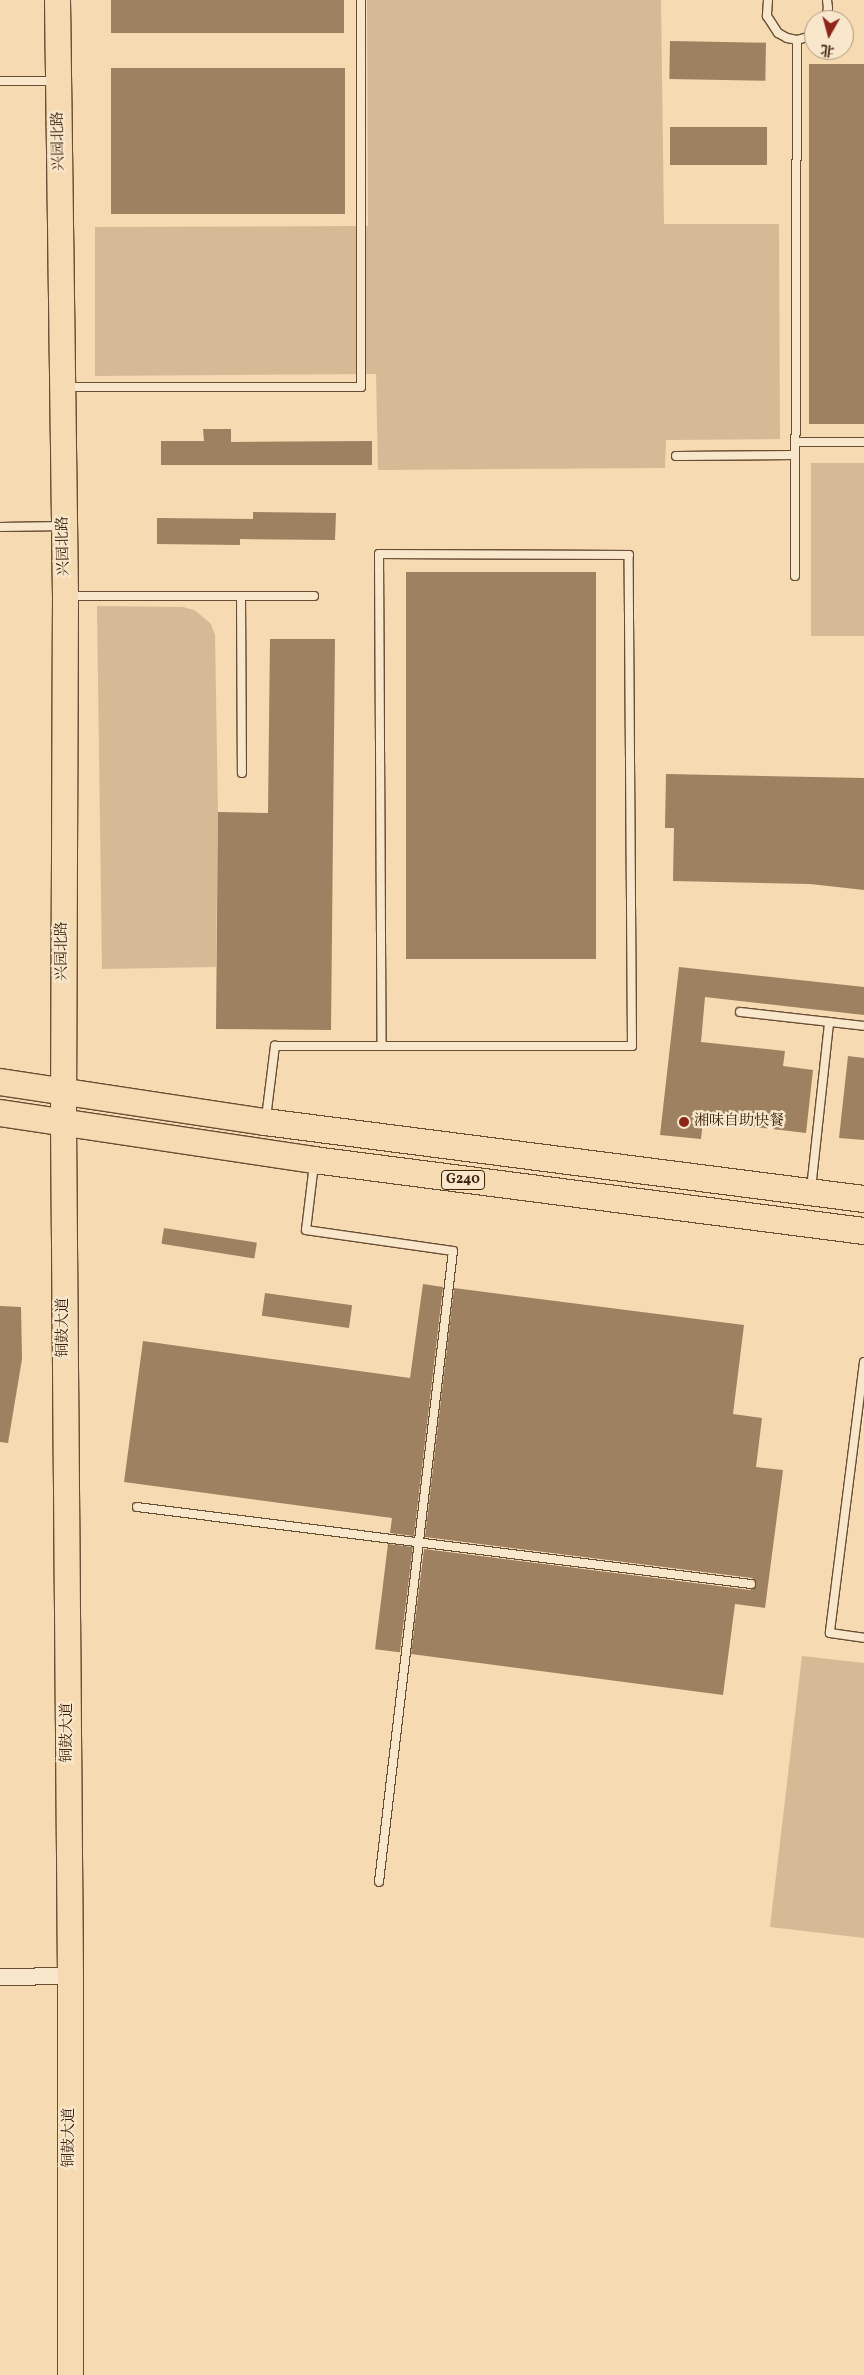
<!DOCTYPE html>
<meta charset="utf-8">
<style>
body{margin:0}
#map{position:relative;width:864px;height:2375px;overflow:hidden;background:#f6dab1;font-family:Vollkorn,"Noto Serif SC",serif}
div>[style]{position:absolute}
.green>*{inset:0;background:#d6ba95;transform-origin:0 0}
.building>*{inset:0;background:#9d8161;transform-origin:0 0}
.roads{filter:drop-shadow(1px 0 #6a4e34) drop-shadow(-1px 0 #6a4e34) drop-shadow(0 1px #6a4e34) drop-shadow(0 -1px #6a4e34)}
.service>*{height:8px;margin:-4px;padding:0 4px;transform-origin:4px;border-radius:4px;background:#f9e7cc}
.minor>*{height:16px;margin:-8px;padding:0 8px;transform-origin:8px;border-radius:8px;background:#f9e7cc}
.primary>*{height:25px;margin:-12.5px;padding:0 12.5px;transform-origin:12.5px;border-radius:12.5px;background:#f6dab1}
.trunk>*{height:26px;margin:-13px;padding:0 13px;transform-origin:13px;border-radius:13px;background:#f6dab1}
.dots>*{width:14px;height:14px;translate:-50% -50%;box-sizing:border-box;border:2px solid #f9e7cc;border-radius:50%}
span{translate:-50% -50%;white-space:nowrap;text-align:center;line-height:1.15;-webkit-text-stroke:4.5px #f9e7cc;paint-order:stroke}
.shield-label span{padding:1px 4px;background:#f9e7cc;border:1px solid;border-radius:4px;-webkit-text-stroke-width:0}
.shield-label{font-size:14px;color:#3c200a;font-weight:700}
.street-label{font-size:15px;color:#3c200a}
.poi-label{font-size:15px;color:#3c200a}
.left{translate:0 -50%;text-align:left}
.north{position:absolute;left:804px;top:10px;width:50px;height:50px;box-sizing:border-box;background:#f9e7cc;border:1px solid #ad977e;border-radius:50%;rotate:187deg;font-size:14px;font-weight:700;line-height:20px;text-align:center;color:#3c200a}
.north::after{content:'';display:block;margin:auto;width:18px;height:22px;background:#8f2418;clip-path:polygon(50% 0,100% 100%,50% 72%,0 100%)}
</style>
<div id="map">
<div class="green">
<div style="clip-path:polygon(367px 0,661px 0,664px 224px,779px 224px,780px 439px,666px 440px,665px 468px,378px 470px,376px 374px,95px 376px,95px 227px,368px 226px)"></div>
<div style="left:811px;top:463px;width:53px;height:173px"></div>
<div style="clip-path:polygon(97px 606px,183px 607px,194px 610px,203px 617px,211px 624px,215px 635px,218px 812px,216px 967px,102px 969px)"></div>
<div style="clip-path:polygon(802px 1656px,864px 1663px,864px 1938px,770px 1927px)"></div>
</div>
<div class="building">
<div style="left:111px;top:0;width:233px;height:33px"></div>
<div style="left:670px;top:41px;width:96px;height:38px;rotate:1deg"></div>
<div style="left:864px;top:64px;width:360px;height:55px;rotate:90deg"></div>
<div style="left:111px;top:68px;width:234px;height:146px"></div>
<div style="left:670px;top:127px;width:97px;height:38px"></div>
<div style="clip-path:polygon(203px 429px,231px 429px,231px 442px,372px 441px,372px 465px,161px 465px,161px 441px,204px 441px)"></div>
<div style="clip-path:polygon(253px 512px,336px 513px,335px 540px,240px 539px,240px 545px,157px 544px,157px 518px,253px 519px)"></div>
<div style="left:596px;top:572px;width:387px;height:190px;rotate:90deg"></div>
<div style="clip-path:polygon(270px 639px,335px 639px,331px 1030px,216px 1029px,218px 812px,268px 813px)"></div>
<div style="clip-path:polygon(666px 774px,864px 778px,864px 890px,810px 884px,673px 881px,674px 828px,665px 828px)"></div>
<div style="clip-path:polygon(679px 967px,864px 987px,864px 1015px,705px 997px,701px 1042px,785px 1051px,783px 1066px,813px 1070px,806px 1133px,703px 1121px,701px 1139px,660px 1135px)"></div>
<div style="clip-path:polygon(848px 1056px,864px 1058px,864px 1140px,839px 1138px)"></div>
<div style="left:164px;top:1228px;width:94px;height:16px;rotate:9deg"></div>
<div style="clip-path:polygon(423px 1284px,443px 1287px,414px 1536px,390px 1533px,392px 1518px,124px 1482px,143px 1341px,410px 1378px)"></div>
<div style="clip-path:polygon(454px 1288px,744px 1325px,733px 1414px,762px 1418px,756px 1467px,783px 1470px,765px 1608px,735px 1604px,723px 1695px,411px 1654px,424px 1549px,750px 1590px,756px 1585px,756px 1581px,752px 1578px,425px 1537px)"></div>
<div style="left:265px;top:1293px;width:88px;height:23px;rotate:8deg"></div>
<div style="clip-path:polygon(0 1306px,21px 1307px,22px 1359px,8px 1443px,0 1442px)"></div>
<div style="left:388px;top:1544px;width:25px;height:106px;rotate:7deg"></div>
</div>
<div class="roads">
<div class="service">
<div style="left:768px;top:0;width:16px;rotate:94deg"></div>
<div style="left:767px;top:16px;width:20px;rotate:57deg"></div>
<div style="left:778px;top:33px;width:10px;rotate:29deg"></div>
<div style="left:787px;top:38px;width:10px;rotate:11deg"></div>
<div style="left:797px;top:40px;width:18px;rotate:-16deg"></div>
<div style="left:826px;top:20px;width:12px;rotate:-81deg"></div>
<div style="left:828px;top:8px;width:8px;rotate:-97deg"></div>
<div style="left:0;top:81px;width:56px"></div>
<div style="left:65px;top:387px;width:296px"></div>
<div style="left:361px;top:387px;width:387px;rotate:-90deg"></div>
<div style="left:796px;top:442px;width:68px"></div>
<div style="left:676px;top:456px;width:119px;rotate:-0.5deg"></div>
<div style="left:0;top:527px;width:62px;rotate:-0.9deg"></div>
<div style="left:795px;top:576px;width:536px;rotate:-89.79deg"></div>
<div style="left:67px;top:596px;width:247px"></div>
<div style="left:241px;top:596px;width:177px;rotate:89.7deg"></div>
<div style="left:740px;top:1012px;width:125px;rotate:6.4deg"></div>
<div style="left:266px;top:1118px;width:73px;rotate:-82.9deg"></div>
<div style="left:275px;top:1046px;width:357px"></div>
<div style="left:632px;top:1046px;width:491px;rotate:-90.4deg"></div>
<div style="left:629px;top:555px;width:250px;rotate:-179.8deg"></div>
<div style="left:379px;top:554px;width:492px;rotate:89.7deg"></div>
<div style="left:314px;top:1164px;width:66px;rotate:96.9deg"></div>
<div style="left:306px;top:1230px;width:148px;rotate:8.1deg"></div>
<div style="left:453px;top:1251px;width:635px;rotate:96.69deg"></div>
<div style="left:811px;top:1189px;width:168px;rotate:-83.8deg"></div>
<div style="left:864px;top:1362px;width:273px;rotate:97.2deg"></div>
<div style="left:830px;top:1633px;width:34px;rotate:8deg"></div>
<div style="left:137px;top:1507px;width:619px;rotate:7.15deg"></div>
</div>
<div class="minor">
<div style="left:0;top:1977px;width:70px;rotate:-0.8deg"></div>
</div>
<div class="primary">
<div style="left:57px;top:0;width:596px;rotate:89.23deg"></div>
<div style="left:65px;top:596px;width:526px;rotate:90.22deg"></div>
<div style="left:63px;top:1122px;width:854px;rotate:89.53deg"></div>
<div style="left:70px;top:1976px;width:399px;rotate:90deg"></div>
</div>
<div class="trunk">
<div style="left:0;top:1082px;width:268px;rotate:8.6deg"></div>
<div style="left:265px;top:1122px;width:604px;rotate:7.33deg"></div>
<div style="left:0;top:1113px;width:317px;rotate:8.5deg"></div>
<div style="left:314px;top:1160px;width:555px;rotate:7.36deg"></div>
</div>
</div>
<div class="dots">
<div style="left:684px;top:1122px;background:#8f2418"></div>
</div>
<div class="shield-label">
<span style="left:463px;top:1180px">G240</span>
</div>
<div class="street-label">
<span style="left:59px;top:141px;rotate:-91deg">兴园北路</span>
<span style="left:64px;top:546px;rotate:-91deg">兴园北路</span>
<span style="left:63px;top:951px;rotate:-90deg">兴园北路</span>
<span style="left:64px;top:1328px;rotate:-90deg">铜鼓大道</span>
<span style="left:68px;top:1733px;rotate:-90deg">铜鼓大道</span>
<span style="left:70px;top:2138px;rotate:-90deg">铜鼓大道</span>
</div>
<div class="poi-label">
<span class="left" style="left:694px;top:1122px">湘味自助快餐</span>
</div>
<div class="north">北</div>
</div>
